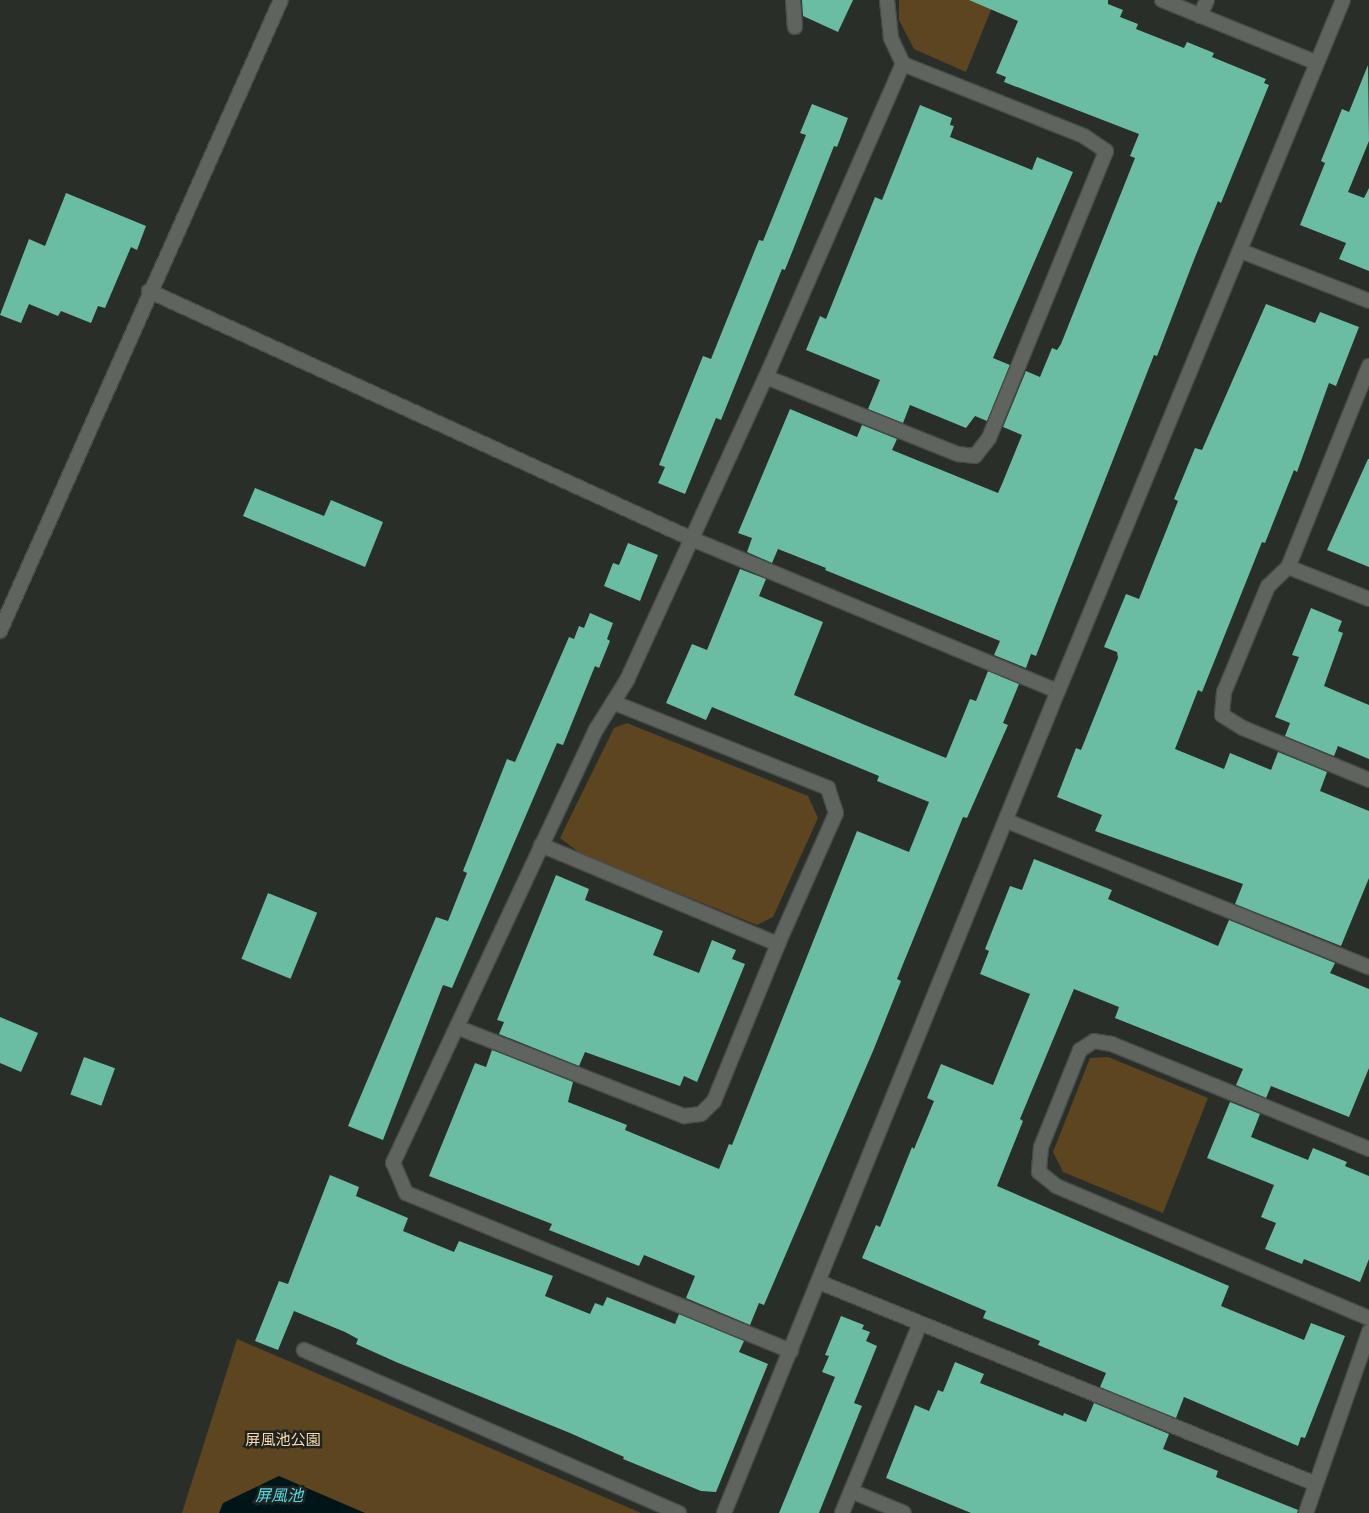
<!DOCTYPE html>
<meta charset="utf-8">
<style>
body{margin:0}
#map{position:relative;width:1369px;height:1513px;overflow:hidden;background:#2a2e29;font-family:Poppins,"Noto Sans JP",sans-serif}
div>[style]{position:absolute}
.green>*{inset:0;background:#5d4520}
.water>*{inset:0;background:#001518}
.building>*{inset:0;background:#6abca3;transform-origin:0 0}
.roads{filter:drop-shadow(1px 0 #494c48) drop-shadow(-1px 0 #494c48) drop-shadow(0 1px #494c48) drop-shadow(0 -1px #494c48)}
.minor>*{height:14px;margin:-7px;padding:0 7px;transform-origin:7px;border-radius:7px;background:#60645f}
.tertiary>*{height:14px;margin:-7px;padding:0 7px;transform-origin:7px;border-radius:7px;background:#60645f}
span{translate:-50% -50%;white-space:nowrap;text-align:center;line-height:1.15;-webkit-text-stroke:5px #202420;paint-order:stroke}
.park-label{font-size:15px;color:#fbdaab}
.water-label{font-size:16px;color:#4fdce8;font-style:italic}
</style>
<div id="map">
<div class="green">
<div style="clip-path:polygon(899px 0,995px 0,966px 72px,914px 49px,899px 20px)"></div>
<div style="clip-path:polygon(627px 723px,808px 796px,818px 818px,773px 917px,757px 925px,581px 854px,560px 838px,614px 728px)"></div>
<div style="clip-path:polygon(1108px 1057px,1208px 1098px,1163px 1213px,1063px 1172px,1053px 1152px,1090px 1058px)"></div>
<div style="clip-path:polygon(237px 1339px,641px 1513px,182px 1513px)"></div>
</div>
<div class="water">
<div style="clip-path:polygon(279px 1476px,365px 1513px,219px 1513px,223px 1503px)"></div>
</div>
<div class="building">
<div style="clip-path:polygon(802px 0,853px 0,838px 32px,803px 16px)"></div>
<div style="clip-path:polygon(969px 0,1108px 0,1108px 4px,1123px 10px,1120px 17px,1138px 24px,1136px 29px,1184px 48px,1187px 42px,1214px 53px,1212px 57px,1266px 79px,1264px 83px,1269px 85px,1221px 203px,1218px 201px,1195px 257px,1157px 356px,1154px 355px,1036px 656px,1031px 654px,1026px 668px,994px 655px,1000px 641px,825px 570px,826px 568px,778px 549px,772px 563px,747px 552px,752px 538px,738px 533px,790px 409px,857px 437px,862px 425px,897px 439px,892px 450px,998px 493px,1002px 484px,1022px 435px,1003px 427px,1026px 371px,1040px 377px,1052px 348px,1057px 350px,1061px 344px,1135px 158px,1130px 156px,1139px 134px,1004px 82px,1006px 77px,996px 73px,1018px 21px)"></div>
<div style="clip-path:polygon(1368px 65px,1369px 141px,1348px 192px,1364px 198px,1369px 188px,1369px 271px,1339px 259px,1346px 243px,1300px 225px,1325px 163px,1321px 161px,1342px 109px,1349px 112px)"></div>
<div style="clip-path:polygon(812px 104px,848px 118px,837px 147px,834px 146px,785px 270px,782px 269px,721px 420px,716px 418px,685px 494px,658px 483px,665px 467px,659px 465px,703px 356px,711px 359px,759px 240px,763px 241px,806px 135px,800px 133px)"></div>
<div style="clip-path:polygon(920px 105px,952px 118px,950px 125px,954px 126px,950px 137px,1032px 170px,1037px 157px,1073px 172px,993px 358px,1010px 365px,987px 421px,975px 416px,966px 428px,910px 405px,903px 423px,868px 409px,880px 380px,806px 350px,820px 316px,826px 319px,875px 197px,882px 200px)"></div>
<div style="clip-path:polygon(66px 193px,146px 226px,137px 250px,131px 247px,105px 308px,98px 306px,91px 323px,61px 311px,58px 316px,29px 304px,21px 323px,0 315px,29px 239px,45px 246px)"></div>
<div style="clip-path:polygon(1266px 304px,1315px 323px,1320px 312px,1359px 327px,1336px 386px,1329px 383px,1297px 472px,1294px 470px,1265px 543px,1262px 542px,1202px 692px,1198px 690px,1175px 749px,1224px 769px,1230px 753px,1271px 770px,1278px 752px,1327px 772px,1320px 791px,1369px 811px,1369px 878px,1341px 946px,1235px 904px,1243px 884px,1095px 831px,1102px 815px,1057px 797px,1076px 748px,1081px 750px,1118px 658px,1117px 652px,1104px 647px,1126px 594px,1139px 599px,1178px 501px,1174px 499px,1195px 448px,1202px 450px)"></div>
<div style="clip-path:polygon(1368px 459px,1369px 459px,1369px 567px,1327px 550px)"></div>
<div style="clip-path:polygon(255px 488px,324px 516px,331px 500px,383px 522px,365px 567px,243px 516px)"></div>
<div style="clip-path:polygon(628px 543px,658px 555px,640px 601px,604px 586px,613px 563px,619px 565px)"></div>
<div style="clip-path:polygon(740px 569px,766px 579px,759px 596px,823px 622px,794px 695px,865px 725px,946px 758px,970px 699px,976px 701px,988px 671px,1019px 684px,1003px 723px,1008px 725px,967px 818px,963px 817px,897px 979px,901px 981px,873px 1051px,764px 1305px,759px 1303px,750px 1325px,686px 1298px,695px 1276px,644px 1255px,639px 1266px,549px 1230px,552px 1224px,429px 1176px,475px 1063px,486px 1067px,492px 1050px,573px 1082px,568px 1102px,627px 1125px,625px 1130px,719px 1169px,729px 1144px,732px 1145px,857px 831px,909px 852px,929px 802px,877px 781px,879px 776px,712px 707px,706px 720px,666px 703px,692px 644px,707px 650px)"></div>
<div style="clip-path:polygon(1311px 608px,1342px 621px,1338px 631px,1343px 633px,1324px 686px,1369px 705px,1369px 759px,1338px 746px,1334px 756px,1285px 736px,1290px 723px,1275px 717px,1299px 657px,1292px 655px)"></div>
<div style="clip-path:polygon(590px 613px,613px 623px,607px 639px,610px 641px,599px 668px,595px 666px,563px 745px,557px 743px,452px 988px,443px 985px,383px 1140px,348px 1126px,436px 917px,448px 921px,467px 873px,463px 871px,507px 759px,515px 762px,569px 637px,574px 639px,579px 626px,584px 628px)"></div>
<div style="clip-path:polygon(1034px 859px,1112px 890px,1108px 899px,1218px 946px,1229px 920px,1335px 963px,1330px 973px,1369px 989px,1369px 1068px,1349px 1117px,1271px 1086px,1266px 1098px,1236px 1085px,1243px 1069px,1115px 1018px,1119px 1007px,1074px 989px,1020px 1119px,1023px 1121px,997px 1186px,1229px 1286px,1221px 1306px,1304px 1340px,1311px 1323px,1345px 1336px,1305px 1438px,1301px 1437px,1298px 1446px,1184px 1397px,1176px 1418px,1100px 1387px,1106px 1373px,1038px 1345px,1040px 1341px,983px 1318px,986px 1311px,862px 1258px,876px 1225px,880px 1227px,912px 1147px,914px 1149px,934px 1101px,927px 1098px,941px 1064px,993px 1085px,1030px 994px,980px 974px,989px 951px,985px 949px,1010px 886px,1022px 890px)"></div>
<div style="clip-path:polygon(556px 875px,589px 889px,585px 900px,663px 931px,653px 955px,699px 973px,712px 940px,736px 950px,732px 959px,745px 964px,697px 1082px,684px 1076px,680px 1086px,585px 1052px,579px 1066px,499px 1034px,504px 1022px,497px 1020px)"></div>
<div style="left:268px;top:893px;width:53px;height:71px;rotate:22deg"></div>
<div style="clip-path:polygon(0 1017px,38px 1033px,21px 1072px,0 1063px)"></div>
<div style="left:84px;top:1057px;width:33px;height:40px;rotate:20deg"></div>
<div style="clip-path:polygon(1230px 1102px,1260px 1114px,1251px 1137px,1308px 1160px,1313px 1148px,1347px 1162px,1345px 1166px,1369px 1176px,1369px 1259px,1360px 1282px,1304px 1259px,1302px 1264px,1265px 1249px,1276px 1223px,1261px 1217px,1274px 1185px,1207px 1158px)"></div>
<div style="clip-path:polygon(330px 1175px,359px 1187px,356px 1196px,408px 1218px,403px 1231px,454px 1252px,459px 1241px,553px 1276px,545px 1296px,590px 1314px,595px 1303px,603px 1306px,607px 1297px,675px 1324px,679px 1314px,744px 1341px,739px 1352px,768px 1364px,716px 1492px,701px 1491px,623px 1459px,624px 1457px,570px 1433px,396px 1362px,356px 1344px,358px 1339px,345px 1332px,294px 1311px,278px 1350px,255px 1341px,279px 1281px,288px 1284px)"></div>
<div style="clip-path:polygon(841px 1316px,864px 1325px,862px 1329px,870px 1332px,866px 1341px,877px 1346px,854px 1403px,862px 1406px,819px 1513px,779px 1513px,835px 1377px,822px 1372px,829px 1356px,825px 1355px)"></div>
<div style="clip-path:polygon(955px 1362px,984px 1374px,980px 1383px,1063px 1416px,1064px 1413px,1086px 1422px,1094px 1403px,1169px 1434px,1163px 1449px,1218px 1471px,1216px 1477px,1298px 1510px,1297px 1513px,971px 1513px,886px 1478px,915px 1405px,929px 1411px,938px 1390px,943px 1392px)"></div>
</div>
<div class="roads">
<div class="minor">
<div style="left:793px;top:0;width:27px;rotate:86deg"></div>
<div style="left:1162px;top:0;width:167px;rotate:22.1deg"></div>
<div style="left:1200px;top:16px;width:17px;rotate:-66deg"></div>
<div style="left:1241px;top:251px;width:137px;rotate:21.3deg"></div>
<div style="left:149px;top:291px;width:597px;rotate:24.55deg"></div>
<div style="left:692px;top:539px;width:396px;rotate:22.6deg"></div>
<div style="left:1058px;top:691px;width:747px;rotate:-67.59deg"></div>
<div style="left:1369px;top:366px;width:217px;rotate:111.9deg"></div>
<div style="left:1288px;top:567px;width:28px;rotate:136deg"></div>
<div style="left:1268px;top:586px;width:115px;rotate:112.5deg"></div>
<div style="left:1224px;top:692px;width:23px;rotate:95deg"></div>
<div style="left:1222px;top:715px;width:25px;rotate:32deg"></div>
<div style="left:1243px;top:728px;width:136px;rotate:22.4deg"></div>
<div style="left:766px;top:377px;width:207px;rotate:21.9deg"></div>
<div style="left:958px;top:454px;width:17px;rotate:7deg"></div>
<div style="left:975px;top:456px;width:23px;rotate:-52deg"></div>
<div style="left:989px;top:438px;width:310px;rotate:-67.8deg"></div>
<div style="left:1106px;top:151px;width:27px;rotate:-146deg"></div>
<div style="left:1084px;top:136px;width:195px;rotate:-158.3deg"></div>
<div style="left:903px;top:64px;width:29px;rotate:-115deg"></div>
<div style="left:891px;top:38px;width:38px;rotate:-96deg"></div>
<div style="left:1288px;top:567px;width:87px;rotate:21.6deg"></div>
<div style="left:1007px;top:821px;width:390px;rotate:22deg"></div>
<div style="left:541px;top:845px;width:257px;rotate:22.7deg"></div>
<div style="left:459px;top:1028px;width:242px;rotate:21.4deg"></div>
<div style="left:684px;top:1116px;width:17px;rotate:-7deg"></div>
<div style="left:701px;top:1114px;width:18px;rotate:-45deg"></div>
<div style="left:714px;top:1101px;width:170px;rotate:-67.8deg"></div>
<div style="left:778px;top:944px;width:143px;rotate:-66.1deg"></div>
<div style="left:836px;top:813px;width:26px;rotate:-108deg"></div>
<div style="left:828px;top:788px;width:230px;rotate:-158.3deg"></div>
<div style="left:1369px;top:1149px;width:278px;rotate:-157.8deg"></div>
<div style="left:1112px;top:1044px;width:18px;rotate:-171deg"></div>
<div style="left:1094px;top:1041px;width:17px;rotate:147deg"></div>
<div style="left:1080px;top:1050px;width:105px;rotate:111.9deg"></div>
<div style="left:1041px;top:1147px;width:25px;rotate:95deg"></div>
<div style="left:1039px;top:1172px;width:22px;rotate:39deg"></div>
<div style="left:1056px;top:1186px;width:340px;rotate:22.9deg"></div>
<div style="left:819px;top:1282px;width:536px;rotate:22.12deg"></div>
<div style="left:304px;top:1350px;width:409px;rotate:23.5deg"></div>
<div style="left:791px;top:1351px;width:416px;rotate:-157.7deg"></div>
<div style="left:406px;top:1193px;width:33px;rotate:-113deg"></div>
<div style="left:393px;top:1163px;width:480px;rotate:-64.9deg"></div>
<div style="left:597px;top:728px;width:57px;rotate:-58deg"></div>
<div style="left:627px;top:680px;width:333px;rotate:-65.4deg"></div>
<div style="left:766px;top:377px;width:342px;rotate:-66.4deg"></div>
<div style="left:851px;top:1491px;width:57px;rotate:22.5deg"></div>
<div style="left:724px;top:1513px;width:887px;rotate:-67.89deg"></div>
<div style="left:842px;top:1513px;width:202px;rotate:-67.6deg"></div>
<div style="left:1306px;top:1513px;width:192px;rotate:-70.8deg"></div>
</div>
<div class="tertiary">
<div style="left:0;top:631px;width:691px;rotate:-66deg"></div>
</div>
</div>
<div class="park-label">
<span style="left:283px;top:1440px">屏風池公園</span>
</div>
<div class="water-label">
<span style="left:279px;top:1496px">屏風池</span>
</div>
</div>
